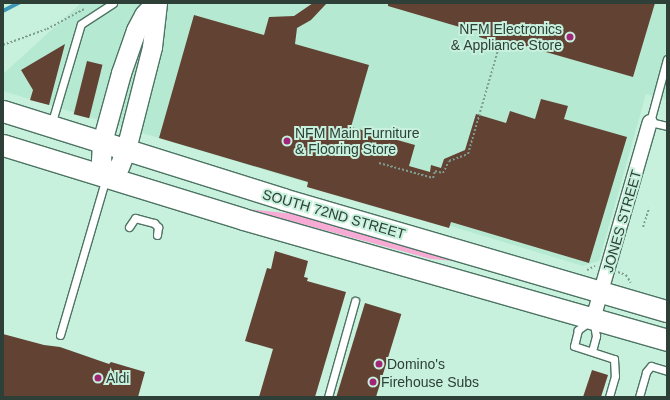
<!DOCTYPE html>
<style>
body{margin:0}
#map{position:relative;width:670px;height:400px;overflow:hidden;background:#c7f1dd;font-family:Helvetica,sans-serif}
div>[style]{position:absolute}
.built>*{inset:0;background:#b6e9d1}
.green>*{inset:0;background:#f6aad4}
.stream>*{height:3.5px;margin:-1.75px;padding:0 1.75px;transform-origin:1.75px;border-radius:1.75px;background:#3d97b7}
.building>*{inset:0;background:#624233;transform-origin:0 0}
.path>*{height:2px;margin-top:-1px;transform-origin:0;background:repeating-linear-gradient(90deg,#7f9d8f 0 2px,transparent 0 4px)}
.roads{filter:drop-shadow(1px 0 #4d7363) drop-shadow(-1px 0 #4d7363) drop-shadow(0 1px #4d7363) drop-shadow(0 -1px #4d7363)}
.lane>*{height:7px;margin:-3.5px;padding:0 3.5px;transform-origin:3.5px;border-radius:3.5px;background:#fff}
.street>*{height:14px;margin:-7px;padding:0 7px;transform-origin:7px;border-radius:7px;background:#fff}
.secondary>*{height:19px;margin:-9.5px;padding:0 9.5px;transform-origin:9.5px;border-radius:9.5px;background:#fff}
.primary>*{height:21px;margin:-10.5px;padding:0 10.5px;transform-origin:10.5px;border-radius:10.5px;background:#fff}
.dots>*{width:11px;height:11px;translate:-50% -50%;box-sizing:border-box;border:2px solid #c7f1dd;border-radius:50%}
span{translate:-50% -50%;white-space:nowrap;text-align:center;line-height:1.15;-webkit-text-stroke:4px #c7f1dd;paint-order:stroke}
.poi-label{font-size:14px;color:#2e3f37}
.right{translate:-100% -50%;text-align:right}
.left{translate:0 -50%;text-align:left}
.street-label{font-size:14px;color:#2e3f37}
.frame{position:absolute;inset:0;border:4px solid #2e3f37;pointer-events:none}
</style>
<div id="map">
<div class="built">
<div style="clip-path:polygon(81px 3px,667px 3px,667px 100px,646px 94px,599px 261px,583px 266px,3px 91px,3px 74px)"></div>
</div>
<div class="green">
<div style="clip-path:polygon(247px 209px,305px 215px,466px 262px,431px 259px)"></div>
</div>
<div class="stream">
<div style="left:3px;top:11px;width:18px;rotate:-27deg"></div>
</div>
<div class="building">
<div style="clip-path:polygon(313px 3px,327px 3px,311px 20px,297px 28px,295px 44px,369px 65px,351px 127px,415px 145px,409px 166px,430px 172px,431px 165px,441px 168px,444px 159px,465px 150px,476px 114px,506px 123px,510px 111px,535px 119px,541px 99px,568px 106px,564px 119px,627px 137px,589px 263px,451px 222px,449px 228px,307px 187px,308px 182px,159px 138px,194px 15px,264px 35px,269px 17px,294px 16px)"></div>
<div style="clip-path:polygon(388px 3px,655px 3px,633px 77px,511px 42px,510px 46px,479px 37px,480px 33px,388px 6px)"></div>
<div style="clip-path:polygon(65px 44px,49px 105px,30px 100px,33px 90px,21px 70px)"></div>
<div style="left:87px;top:61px;width:16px;height:55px;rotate:14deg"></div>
<div style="clip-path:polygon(275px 251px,308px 261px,304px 277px,308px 278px,307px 281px,346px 292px,315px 397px,259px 397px,273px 349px,245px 341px,267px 268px,271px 269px)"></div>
<div style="left:365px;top:303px;width:38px;height:98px;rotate:17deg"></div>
<div style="clip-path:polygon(3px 334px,44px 345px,60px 347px,109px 364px,111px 362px,145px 372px,138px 397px,3px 397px)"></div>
<div style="clip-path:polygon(592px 370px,608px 375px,601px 397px,583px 397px)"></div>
</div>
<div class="path">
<div style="left:3px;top:45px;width:47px;rotate:-20deg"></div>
<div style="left:47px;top:29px;width:42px;rotate:-28.4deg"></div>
<div style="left:379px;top:163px;width:56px;rotate:15.5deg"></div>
<div style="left:433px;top:178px;width:7px;rotate:-74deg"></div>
<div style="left:435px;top:171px;width:8px;rotate:14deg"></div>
<div style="left:443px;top:173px;width:13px;rotate:-63deg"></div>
<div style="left:449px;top:161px;width:20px;rotate:-20deg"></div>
<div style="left:468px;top:154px;width:116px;rotate:-73.9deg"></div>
<div style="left:643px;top:227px;width:20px;rotate:-72deg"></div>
<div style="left:587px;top:270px;width:9px;rotate:-27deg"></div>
<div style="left:618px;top:272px;width:9px;rotate:21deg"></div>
<div style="left:626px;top:275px;width:9px;rotate:58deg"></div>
</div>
<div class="roads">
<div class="lane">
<div style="left:667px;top:59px;width:65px;rotate:105.1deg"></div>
<div style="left:650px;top:122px;width:17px;rotate:13deg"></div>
<div style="left:51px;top:125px;width:105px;rotate:-73.5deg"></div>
<div style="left:81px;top:24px;width:38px;rotate:-33deg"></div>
<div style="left:129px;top:227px;width:11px;rotate:-56deg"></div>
<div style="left:135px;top:218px;width:20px;rotate:15deg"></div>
<div style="left:154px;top:223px;width:6px;rotate:45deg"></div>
<div style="left:158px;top:227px;width:8px;rotate:97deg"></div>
<div style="left:60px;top:335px;width:164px;rotate:-73.7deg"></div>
<div style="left:592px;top:351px;width:16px;rotate:-75deg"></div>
<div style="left:596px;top:336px;width:17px;rotate:-100deg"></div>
<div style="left:593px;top:319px;width:19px;rotate:144deg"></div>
<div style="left:578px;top:330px;width:16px;rotate:104deg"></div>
<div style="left:574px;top:346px;width:42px;rotate:18deg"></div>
<div style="left:614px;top:359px;width:17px;rotate:87deg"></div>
<div style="left:615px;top:376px;width:22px;rotate:106deg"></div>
<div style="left:328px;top:397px;width:100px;rotate:-74.3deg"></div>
<div style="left:639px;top:397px;width:26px;rotate:-74deg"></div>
<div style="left:646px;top:372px;width:8px;rotate:-50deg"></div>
<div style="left:651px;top:366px;width:17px;rotate:17deg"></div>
</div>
<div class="street">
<div style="left:593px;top:319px;width:205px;rotate:-73.9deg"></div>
</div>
<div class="secondary">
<div style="left:155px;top:3px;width:16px;rotate:133deg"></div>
<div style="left:144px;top:15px;width:17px;rotate:118deg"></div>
<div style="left:136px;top:30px;width:46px;rotate:109.2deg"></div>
<div style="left:121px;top:73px;width:72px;rotate:105.4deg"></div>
<div style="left:102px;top:142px;width:18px;rotate:93deg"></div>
<div style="left:101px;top:160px;width:18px;rotate:74deg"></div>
<div style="left:106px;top:177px;width:16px;rotate:-38deg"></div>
<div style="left:119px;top:167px;width:19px;rotate:-69deg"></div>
<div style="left:126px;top:149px;width:105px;rotate:-75.7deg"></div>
<div style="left:152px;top:47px;width:44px;rotate:-83.5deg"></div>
</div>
<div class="primary">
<div style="left:3px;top:111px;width:294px;rotate:17.4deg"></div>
<div style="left:283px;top:199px;width:400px;rotate:16.3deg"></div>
<div style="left:3px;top:145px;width:251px;rotate:17.1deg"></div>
<div style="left:243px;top:219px;width:441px;rotate:15.9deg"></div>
</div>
</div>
<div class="dots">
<div style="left:570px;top:37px;background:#a32578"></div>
<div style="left:287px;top:141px;background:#a32578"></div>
<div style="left:379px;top:364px;background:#a32578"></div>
<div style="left:98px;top:378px;background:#a32578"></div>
<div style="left:373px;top:382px;background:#a32578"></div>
</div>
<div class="poi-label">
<span class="right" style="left:562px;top:37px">NFM Electronics<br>&amp; Appliance Store</span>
<span class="left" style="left:295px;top:141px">NFM Main Furniture<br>&amp; Flooring Store</span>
<span class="left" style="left:387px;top:364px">Domino's</span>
<span class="left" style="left:106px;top:378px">Aldi</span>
<span class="left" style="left:381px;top:382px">Firehouse Subs</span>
</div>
<div class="street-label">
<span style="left:334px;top:214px;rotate:16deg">SOUTH 72ND STREET</span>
<span style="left:622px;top:221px;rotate:-74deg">JONES STREET</span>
</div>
<div class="frame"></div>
</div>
